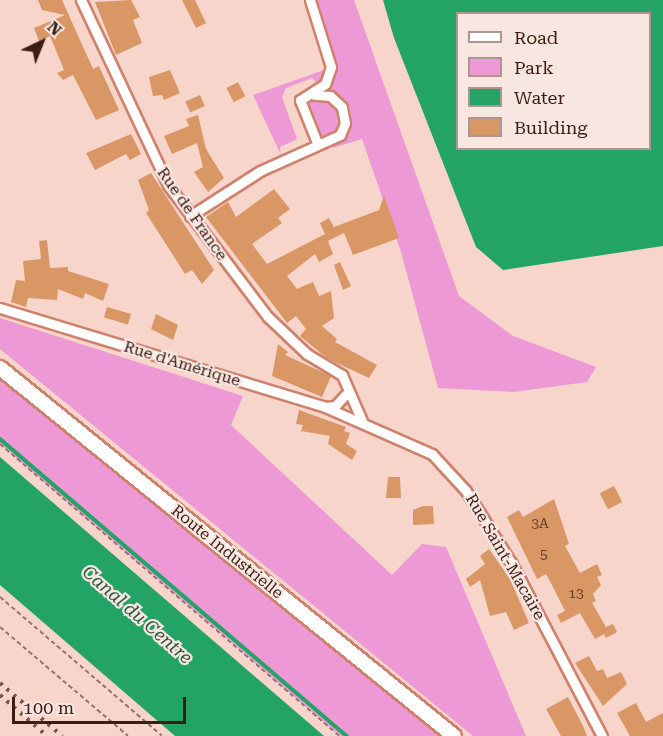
<!DOCTYPE html>
<meta charset="utf-8">
<style>
body{margin:0}
#map{position:relative;width:663px;height:736px;overflow:hidden;background:#f7d5cb;font-family:"Roboto Serif",serif}
div>[style]{position:absolute}
.green>*{inset:0;background:#ec99d6}
.water>*{inset:0;background:#24a367}
.stream>*{height:4px;margin:-2px;padding:0 2px;transform-origin:2px;border-radius:2px;background:#24a367}
.building>*{inset:0;background:#d99766;transform-origin:0 0}
.path>*{height:2px;margin-top:-1px;transform-origin:0;background:repeating-linear-gradient(90deg,#95756b 0 4.5px,transparent 0 7.5px)}
.roads{filter:drop-shadow(2px 0 #cf816b) drop-shadow(-2px 0 #cf816b) drop-shadow(0 2px #cf816b) drop-shadow(0 -2px #cf816b)}
.street>*{height:9px;margin:-4.5px;padding:0 4.5px;transform-origin:4.5px;border-radius:4.5px;background:#fff}
.secondary>*{height:14px;margin:-7px;padding:0 7px;transform-origin:7px;border-radius:7px;background:#fff}
.rail>*{height:4px;margin-top:-2px;transform-origin:0;background:repeating-linear-gradient(90deg,#77574e 0 3px,transparent 0 9px)}
span{translate:-50% -50%;white-space:nowrap;text-align:center;line-height:1.15;-webkit-text-stroke:4.5px #f8e6e1;paint-order:stroke}
.number-label{font-size:14px;color:#633c28}
.number-label span{-webkit-text-stroke-width:0}
.street-label{font-size:16px;color:#3c1d14}
.water-label{font-size:18px;color:#27563b;font-style:italic}
.legend{position:absolute;left:456px;top:12px;width:195px;height:138px;box-sizing:border-box;background:#f8e6e1;border:2px solid #ad968f;margin:0;padding:8px 10px;list-style:none;font-size:18px;color:#3c1d14}
.legend li{display:flex;align-items:center;gap:12px;height:30px}
.legend b{width:30px;border:2px solid #ad968f}
.north{position:absolute;left:12px;top:12px;width:60px;height:60px;-webkit-text-stroke:4px #f8e6e1;paint-order:stroke;rotate:43deg;font-size:16px;font-weight:700;line-height:24px;text-align:center;color:#3c1d14}
.north::after{content:'';display:block;margin:auto;width:21px;height:27px;background:#3c1d14;clip-path:polygon(50% 0,100% 100%,50% 72%,0 100%)}
.scale{position:absolute;left:12px;top:697px;width:174px;height:27px;box-sizing:border-box;border:3px solid #3c1d14;border-top:0;padding-left:8px;font-size:18px;line-height:21px;white-space:nowrap;color:#3c1d14;-webkit-text-stroke:4px #f8e6e1;paint-order:stroke}
</style>
<div id="map">
<div class="green">
<div style="clip-path:polygon(315px 0,354px 0,459px 296px,513px 336px,596px 367px,587px 382px,514px 392px,438px 388px,401px 252px,362px 139px,333px 148px,331px 142px,318px 145px,300px 100px,319px 85px,312px 78px,286px 88px,282px 97px,297px 139px,280px 147px,281px 155px,253px 95px,324px 70px,327px 78px,336px 65px)"></div>
<div style="clip-path:polygon(0 318px,243px 396px,231px 425px,392px 575px,422px 544px,446px 547px,526px 736px,473px 736px,0 349px)"></div>
<div style="clip-path:polygon(0 368px,454px 736px,340px 736px,0 444px)"></div>
</div>
<div class="water">
<div style="clip-path:polygon(evenodd,383px 0,663px 0,663px 246px,503px 270px,476px 247px,394px 38px,383px 0,458px 14px,650px 14px,650px 148px,458px 148px,458px 14px)"></div>
<div style="clip-path:polygon(0 457px,324px 736px,175px 736px,0 585px)"></div>
</div>
<div class="stream">
<div style="left:0;top:439px;width:457px;rotate:40.6deg"></div>
</div>
<div class="building">
<div style="clip-path:polygon(38px 0,62px 0,93px 69px,99px 66px,119px 110px,96px 120px,73px 75px,63px 80px,57px 73px,64px 70px,50px 36px,39px 41px,34px 28px,65px 15px,42px 10px)"></div>
<div style="clip-path:polygon(131px 0,140px 17px,133px 20px,142px 43px,116px 55px,95px 2px)"></div>
<div style="clip-path:polygon(182px 0,195px 0,206px 23px,196px 28px)"></div>
<div style="clip-path:polygon(170px 70px,180px 93px,164px 100px,162px 95px,153px 96px,149px 77px)"></div>
<div style="left:238px;top:82px;width:16px;height:13px;rotate:63deg"></div>
<div style="left:200px;top:95px;width:12px;height:16px;rotate:66deg"></div>
<div style="clip-path:polygon(198px 115px,206px 149px,224px 178px,208px 192px,194px 172px,203px 167px,197px 143px,172px 154px,164px 136px,189px 126px,186px 119px)"></div>
<div style="clip-path:polygon(131px 134px,141px 154px,130px 160px,126px 154px,95px 170px,86px 153px)"></div>
<div style="clip-path:polygon(151px 173px,214px 270px,202px 284px,192px 270px,185px 274px,146px 213px,149px 210px,138px 180px)"></div>
<div style="clip-path:polygon(274px 189px,290px 209px,278px 218px,282px 223px,252px 244px,267px 264px,325px 234px,320px 223px,329px 218px,334px 227px,379px 210px,384px 196px,399px 238px,353px 255px,344px 233px,328px 241px,333px 254px,319px 262px,315px 254px,287px 276px,297px 289px,313px 282px,319px 296px,331px 291px,334px 318px,322px 326px,337px 339px,335px 342px,377px 365px,369px 378px,328px 359px,300px 336px,306px 329px,296px 316px,287px 323px,206px 217px,228px 202px,236px 217px)"></div>
<div style="clip-path:polygon(47px 240px,50px 268px,68px 267px,68px 271px,109px 284px,103px 301px,85px 293px,83px 299px,58px 289px,57px 300px,28px 298px,26px 307px,11px 302px,16px 280px,25px 281px,23px 261px,41px 259px,39px 241px)"></div>
<div style="clip-path:polygon(340px 262px,351px 286px,343px 290px,334px 265px)"></div>
<div style="left:107px;top:307px;width:25px;height:11px;rotate:16deg"></div>
<div style="clip-path:polygon(156px 314px,178px 325px,173px 340px,151px 329px)"></div>
<div style="clip-path:polygon(278px 344px,288px 352px,285px 355px,331px 376px,322px 397px,272px 376px)"></div>
<div style="clip-path:polygon(299px 410px,346px 427px,344px 431px,350px 433px,346px 444px,357px 451px,352px 460px,328px 444px,330px 436px,301px 431px,303px 425px,296px 424px)"></div>
<div style="clip-path:polygon(388px 477px,400px 477px,401px 498px,386px 498px)"></div>
<div style="left:614px;top:486px;width:18px;height:16px;rotate:63deg"></div>
<div style="clip-path:polygon(554px 499px,569px 544px,565px 546px,580px 573px,597px 564px,602px 575px,597px 577px,601px 585px,593px 594px,596px 601px,592px 603px,606px 627px,613px 624px,617px 632px,606px 638px,604px 634px,595px 639px,580px 613px,561px 623px,557px 615px,565px 611px,554px 589px,546px 574px,537px 579px,507px 517px,519px 510px,523px 517px)"></div>
<div style="clip-path:polygon(423px 506px,433px 506px,434px 524px,413px 525px,413px 510px)"></div>
<div style="clip-path:polygon(489px 549px,510px 579px,529px 623px,514px 630px,506px 612px,490px 616px,480px 580px,470px 587px,466px 579px,485px 564px,480px 556px)"></div>
<div style="clip-path:polygon(589px 656px,597px 671px,603px 669px,607px 678px,621px 672px,627px 684px,603px 706px,575px 663px)"></div>
<div style="clip-path:polygon(568px 697px,584px 728px,587px 736px,561px 736px,546px 709px)"></div>
<div style="clip-path:polygon(636px 703px,646px 722px,663px 713px,663px 736px,630px 736px,617px 713px)"></div>
</div>
<div class="path">
<div style="left:0;top:444px;width:448px;rotate:40.7deg"></div>
<div style="left:0;top:597px;width:213px;rotate:40.6deg"></div>
<div style="left:0;top:627px;width:168px;rotate:40.4deg"></div>
</div>
<div class="roads">
<div class="street">
<div style="left:81px;top:0;width:204px;rotate:64.8deg"></div>
<div style="left:168px;top:185px;width:166px;rotate:52.9deg"></div>
<div style="left:268px;top:317px;width:54px;rotate:43.5deg"></div>
<div style="left:307px;top:354px;width:41px;rotate:31deg"></div>
<div style="left:342px;top:375px;width:50px;rotate:66.5deg"></div>
<div style="left:310px;top:0;width:70px;rotate:72.6deg"></div>
<div style="left:331px;top:67px;width:18px;rotate:109deg"></div>
<div style="left:325px;top:84px;width:30px;rotate:147deg"></div>
<div style="left:300px;top:100px;width:48px;rotate:68.2deg"></div>
<div style="left:190px;top:216px;width:83px;rotate:-32.7deg"></div>
<div style="left:260px;top:171px;width:88px;rotate:-24.2deg"></div>
<div style="left:340px;top:135px;width:13px;rotate:-67deg"></div>
<div style="left:345px;top:123px;width:16px;rotate:-101deg"></div>
<div style="left:342px;top:107px;width:16px;rotate:-137deg"></div>
<div style="left:330px;top:96px;width:16px;rotate:-176deg"></div>
<div style="left:0;top:308px;width:340px;rotate:16.9deg"></div>
<div style="left:325px;top:407px;width:117px;rotate:23.7deg"></div>
<div style="left:432px;top:454px;width:50px;rotate:47.4deg"></div>
<div style="left:466px;top:491px;width:86px;rotate:57.8deg"></div>
<div style="left:512px;top:564px;width:194px;rotate:62.4deg"></div>
<div style="left:325px;top:407px;width:10px;rotate:-6deg"></div>
<div style="left:335px;top:406px;width:16px;rotate:-47deg"></div>
</div>
<div class="secondary">
<div style="left:0;top:368px;width:584px;rotate:39.03deg"></div>
</div>
</div>
<div class="rail">
<div style="left:0;top:683px;width:82px;rotate:40.5deg"></div>
<div style="left:0;top:695px;width:62px;rotate:41.1deg"></div>
</div>
<div class="number-label">
<span style="left:540px;top:523px">3A</span>
<span style="left:544px;top:554px">5</span>
<span style="left:576px;top:593px">13</span>
</div>
<div class="street-label">
<span style="left:192px;top:214px;rotate:55deg">Rue de France</span>
<span style="left:182px;top:364px;rotate:17deg">Rue d'Amérique</span>
<span style="left:227px;top:552px;rotate:39deg">Route Industrielle</span>
<span style="left:505px;top:557px;rotate:60deg">Rue Saint-Macaire</span>
</div>
<div class="water-label">
<span style="left:137px;top:615px;rotate:41deg">Canal du Centre</span>
</div>
<ul class="legend">
<li><b style="height:8px;background:#fff"></b>Road</li>
<li><b style="height:16px;background:#ec99d6"></b>Park</li>
<li><b style="height:16px;background:#24a367"></b>Water</li>
<li><b style="height:16px;background:#d99766"></b>Building</li>
</ul>
<div class="north">N</div>
<div class="scale">100 m</div>
</div>
